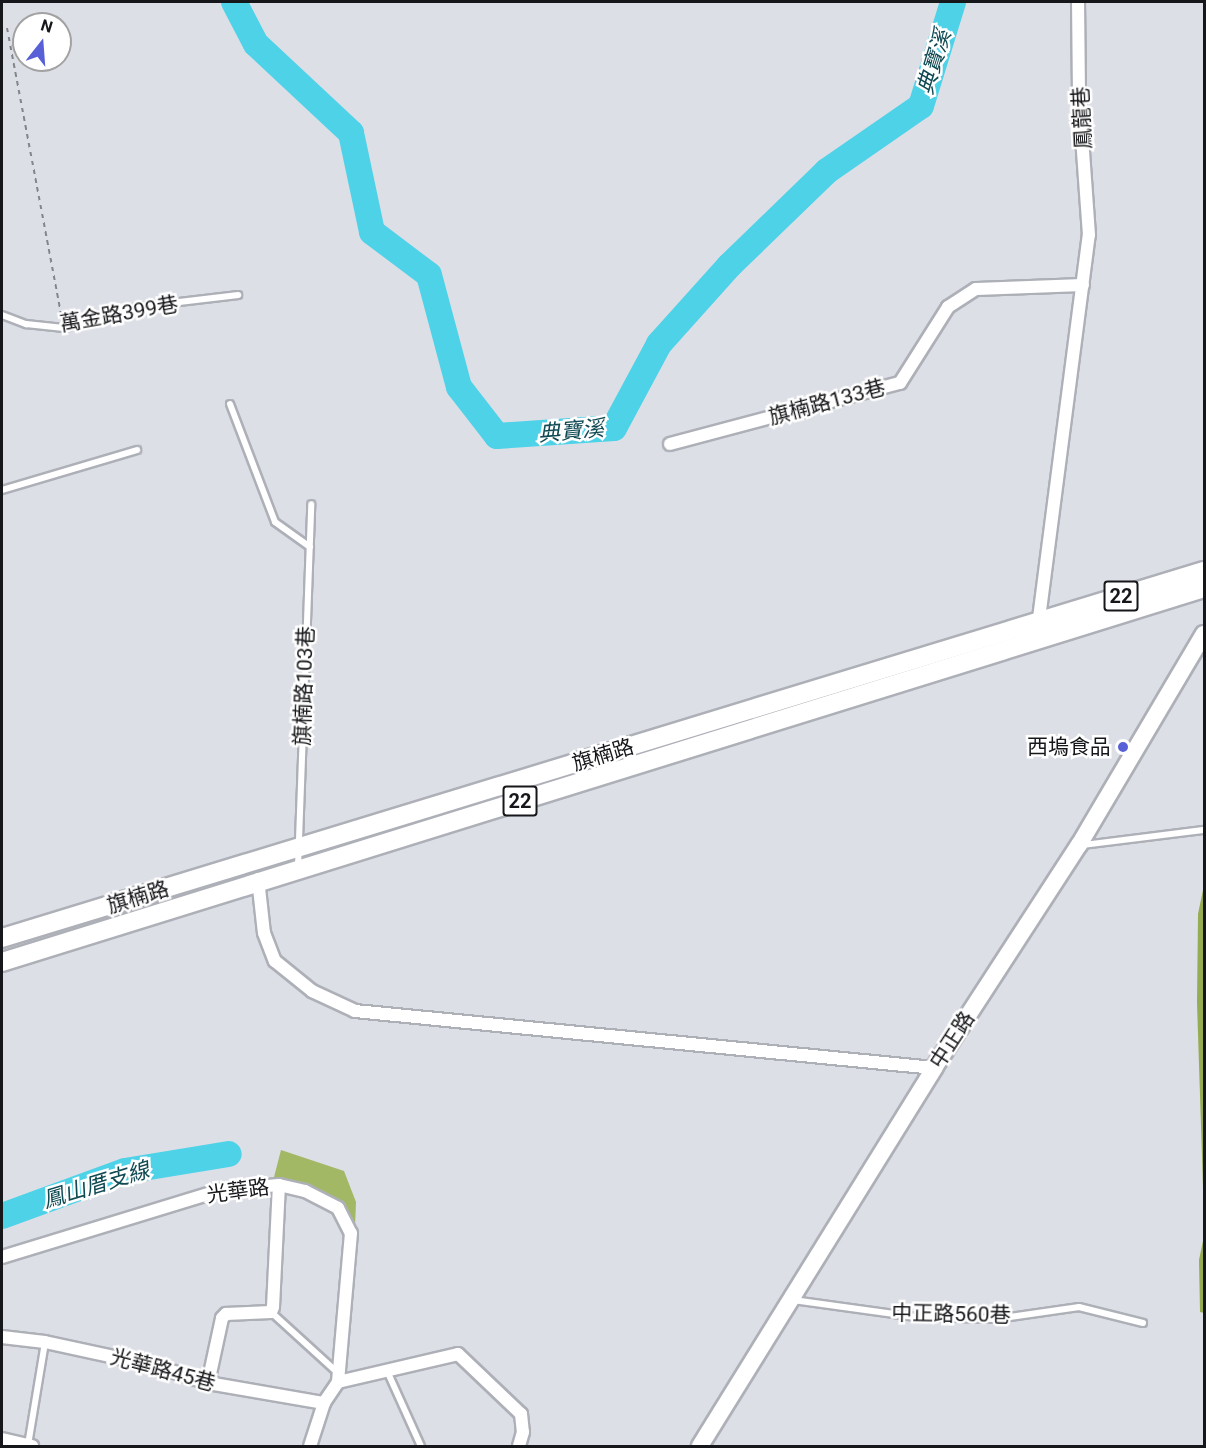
<!DOCTYPE html>
<meta charset="utf-8">
<style>
body{margin:0}
#map{position:relative;width:1206px;height:1448px;overflow:hidden;background:#dddfe7;font-family:Roboto,"Noto Sans TC",sans-serif}
div>[style]{position:absolute}
.green>*{inset:0;background:#a2b864}
.forest>*{inset:0;background:#96ac54}
.river>*{height:26px;margin:-13px;padding:0 13px;transform-origin:13px;border-radius:13px;background:#4ed2e8}
.path>*{height:2px;margin-top:-1px;transform-origin:0;background:repeating-linear-gradient(90deg,#84858b 0 4.5px,transparent 0 9px)}
.roads{filter:drop-shadow(2px 0 #aeb0b8) drop-shadow(-2px 0 #aeb0b8) drop-shadow(0 2px #aeb0b8) drop-shadow(0 -2px #aeb0b8)}
.lane>*{height:6px;margin:-3px;padding:0 3px;transform-origin:3px;border-radius:3px;background:#fff}
.street>*{height:12px;margin:-6px;padding:0 6px;transform-origin:6px;border-radius:6px;background:#fff}
.secondary>*{height:16px;margin:-8px;padding:0 8px;transform-origin:8px;border-radius:8px;background:#fff}
.primary>*{height:18px;margin:-9px;padding:0 9px;transform-origin:9px;border-radius:9px;background:#fff}
.dots>*{width:16px;height:16px;translate:-50% -50%;box-sizing:border-box;border:3px solid #fff;border-radius:50%}
span{translate:-50% -50%;white-space:nowrap;text-align:center;line-height:1.15;-webkit-text-stroke:5px #fff;paint-order:stroke}
.shield-label span{padding:2px 4px;background:#fff;border:2px solid;border-radius:4px;-webkit-text-stroke-width:0}
.shield-label{font-size:20px;color:#16171a;font-weight:700}
.street-label{font-size:21px;color:#16171a}
.poi-label{font-size:21px;color:#16171a}
.right{translate:-100% -50%;text-align:right}
.water-label{font-size:22px;color:#104a53;font-style:italic}
.frame{position:absolute;inset:0;border:3px solid #16171a;pointer-events:none}
.north{position:absolute;left:12px;top:12px;width:60px;height:60px;box-sizing:border-box;background:#fff;border:2px solid #a2a2a3;border-radius:50%;rotate:17deg;font-size:16px;font-weight:700;line-height:24px;text-align:center;color:#16171a}
.north::after{content:'';display:block;margin:auto;width:21px;height:27px;background:#5760d7;clip-path:polygon(50% 0,100% 100%,50% 72%,0 100%)}
</style>
<div id="map">
<div class="green">
<div style="clip-path:polygon(281px 1150px,344px 1171px,356px 1202px,355px 1227px,342px 1208px,273px 1181px)"></div>
</div>
<div class="forest">
<div style="clip-path:polygon(1204px 885px,1204px 1219px,1197px 1003px,1198px 914px)"></div>
<div style="clip-path:polygon(1204px 1236px,1204px 1313px,1200px 1312px,1199px 1260px)"></div>
</div>
<div class="river">
<div style="left:234px;top:2px;width:47px;rotate:62.4deg"></div>
<div style="left:256px;top:44px;width:130px;rotate:43.1deg"></div>
<div style="left:351px;top:133px;width:101px;rotate:78deg"></div>
<div style="left:372px;top:232px;width:71px;rotate:37deg"></div>
<div style="left:429px;top:275px;width:116px;rotate:75deg"></div>
<div style="left:459px;top:387px;width:62px;rotate:52.2deg"></div>
<div style="left:497px;top:436px;width:117px;rotate:-3.9deg"></div>
<div style="left:614px;top:428px;width:95px;rotate:-61.8deg"></div>
<div style="left:659px;top:344px;width:105px;rotate:-48.1deg"></div>
<div style="left:729px;top:266px;width:136px;rotate:-44.1deg"></div>
<div style="left:827px;top:171px;width:114px;rotate:-34.7deg"></div>
<div style="left:921px;top:106px;width:109px;rotate:-72.9deg"></div>
<div style="left:2px;top:1216px;width:131px;rotate:-20.1deg"></div>
<div style="left:125px;top:1171px;width:105px;rotate:-9.3deg"></div>
</div>
<div class="path">
<div style="left:7px;top:28px;width:296px;rotate:79.3deg"></div>
</div>
<div class="roads">
<div class="lane">
<div style="left:2px;top:315px;width:26px;rotate:21deg"></div>
<div style="left:26px;top:324px;width:38px;rotate:6deg"></div>
<div style="left:64px;top:328px;width:76px;rotate:-16deg"></div>
<div style="left:137px;top:307px;width:102px;rotate:-6.8deg"></div>
<div style="left:230px;top:404px;width:126px;rotate:69.1deg"></div>
<div style="left:275px;top:522px;width:43px;rotate:35.5deg"></div>
<div style="left:2px;top:490px;width:141px;rotate:-16.5deg"></div>
<div style="left:1083px;top:845px;width:122px;rotate:-7.1deg"></div>
<div style="left:298px;top:867px;width:363px;rotate:-87.9deg"></div>
<div style="left:793px;top:1300px;width:124px;rotate:7.9deg"></div>
<div style="left:916px;top:1317px;width:80px;rotate:1.4deg"></div>
<div style="left:996px;top:1319px;width:84px;rotate:-8.2deg"></div>
<div style="left:1079px;top:1307px;width:66px;rotate:14deg"></div>
<div style="left:271px;top:1312px;width:89px;rotate:42.3deg"></div>
<div style="left:388px;top:1373px;width:80px;rotate:65.7deg"></div>
<div style="left:28px;top:1445px;width:104px;rotate:-80.6deg"></div>
</div>
<div class="street">
<div style="left:670px;top:444px;width:238px;rotate:-14.9deg"></div>
<div style="left:900px;top:383px;width:90px;rotate:-57.7deg"></div>
<div style="left:948px;top:307px;width:33px;rotate:-33deg"></div>
<div style="left:976px;top:289px;width:107px;rotate:-2.1deg"></div>
<div style="left:1038px;top:626px;width:394px;rotate:-82.6deg"></div>
<div style="left:1089px;top:235px;width:140px;rotate:-94.1deg"></div>
<div style="left:1079px;top:95px;width:93px;rotate:-90.6deg"></div>
<div style="left:258px;top:879px;width:54px;rotate:83.7deg"></div>
<div style="left:264px;top:933px;width:30px;rotate:69deg"></div>
<div style="left:275px;top:961px;width:48px;rotate:39deg"></div>
<div style="left:312px;top:991px;width:47px;rotate:24.9deg"></div>
<div style="left:355px;top:1011px;width:582px;rotate:5.62deg"></div>
<div style="left:2px;top:1257px;width:229px;rotate:-17deg"></div>
<div style="left:221px;top:1190px;width:58px;rotate:-4.9deg"></div>
<div style="left:279px;top:1185px;width:27px;rotate:13deg"></div>
<div style="left:305px;top:1191px;width:37px;rotate:27deg"></div>
<div style="left:338px;top:1208px;width:28px;rotate:63deg"></div>
<div style="left:351px;top:1233px;width:150px;rotate:95deg"></div>
<div style="left:338px;top:1382px;width:25px;rotate:124deg"></div>
<div style="left:324px;top:1403px;width:45px;rotate:108deg"></div>
<div style="left:2px;top:1337px;width:43px;rotate:6.6deg"></div>
<div style="left:45px;top:1342px;width:114px;rotate:12.2deg"></div>
<div style="left:156px;top:1366px;width:55px;rotate:18.1deg"></div>
<div style="left:208px;top:1383px;width:118px;rotate:9.8deg"></div>
<div style="left:338px;top:1382px;width:123px;rotate:-13.1deg"></div>
<div style="left:458px;top:1354px;width:87px;rotate:43.6deg"></div>
<div style="left:521px;top:1414px;width:18px;rotate:84deg"></div>
<div style="left:523px;top:1432px;width:15px;rotate:106deg"></div>
<div style="left:208px;top:1383px;width:66px;rotate:-77.8deg"></div>
<div style="left:222px;top:1318px;width:6px;rotate:-45deg"></div>
<div style="left:226px;top:1314px;width:45px;rotate:-2.5deg"></div>
<div style="left:271px;top:1312px;width:5px;rotate:-68deg"></div>
<div style="left:273px;top:1307px;width:122px;rotate:-87.2deg"></div>
<div style="left:2px;top:1439px;width:31px;rotate:13deg"></div>
</div>
<div class="secondary">
<div style="left:700px;top:1446px;width:445px;rotate:-58.2deg"></div>
<div style="left:934px;top:1068px;width:266px;rotate:-57deg"></div>
<div style="left:1079px;top:845px;width:245px;rotate:-59.4deg"></div>
</div>
<div class="primary">
<div style="left:2px;top:938px;width:1257px;rotate:-16.98deg"></div>
<div style="left:2px;top:962px;width:1259px;rotate:-17.28deg"></div>
</div>
</div>
<div class="dots">
<div style="left:1123px;top:747px;background:#5760d7"></div>
</div>
<div class="shield-label">
<span style="left:1121px;top:596px">22</span>
<span style="left:520px;top:801px">22</span>
</div>
<div class="street-label">
<span style="left:1082px;top:118px;rotate:-93deg">鳳龍巷</span>
<span style="left:119px;top:314px;rotate:-10deg">萬金路399巷</span>
<span style="left:827px;top:402px;rotate:-15deg">旗楠路133巷</span>
<span style="left:304px;top:686px;rotate:-88deg">旗楠路103巷</span>
<span style="left:603px;top:755px;rotate:-17deg">旗楠路</span>
<span style="left:138px;top:897px;rotate:-17deg">旗楠路</span>
<span style="left:952px;top:1040px;rotate:-57deg">中正路</span>
<span style="left:238px;top:1191px;rotate:-8deg">光華路</span>
<span style="left:951px;top:1314px;rotate:1deg">中正路560巷</span>
<span style="left:163px;top:1370px;rotate:15deg">光華路45巷</span>
</div>
<div class="poi-label">
<span class="right" style="left:1111px;top:747px">西塢食品</span>
</div>
<div class="water-label">
<span style="left:934px;top:62px;rotate:-73deg">典寶溪</span>
<span style="left:571px;top:431px;rotate:-5deg">典寶溪</span>
<span style="left:96px;top:1185px;rotate:-17deg">鳳山厝支線</span>
</div>
<div class="frame"></div>
<div class="north">N</div>
</div>
